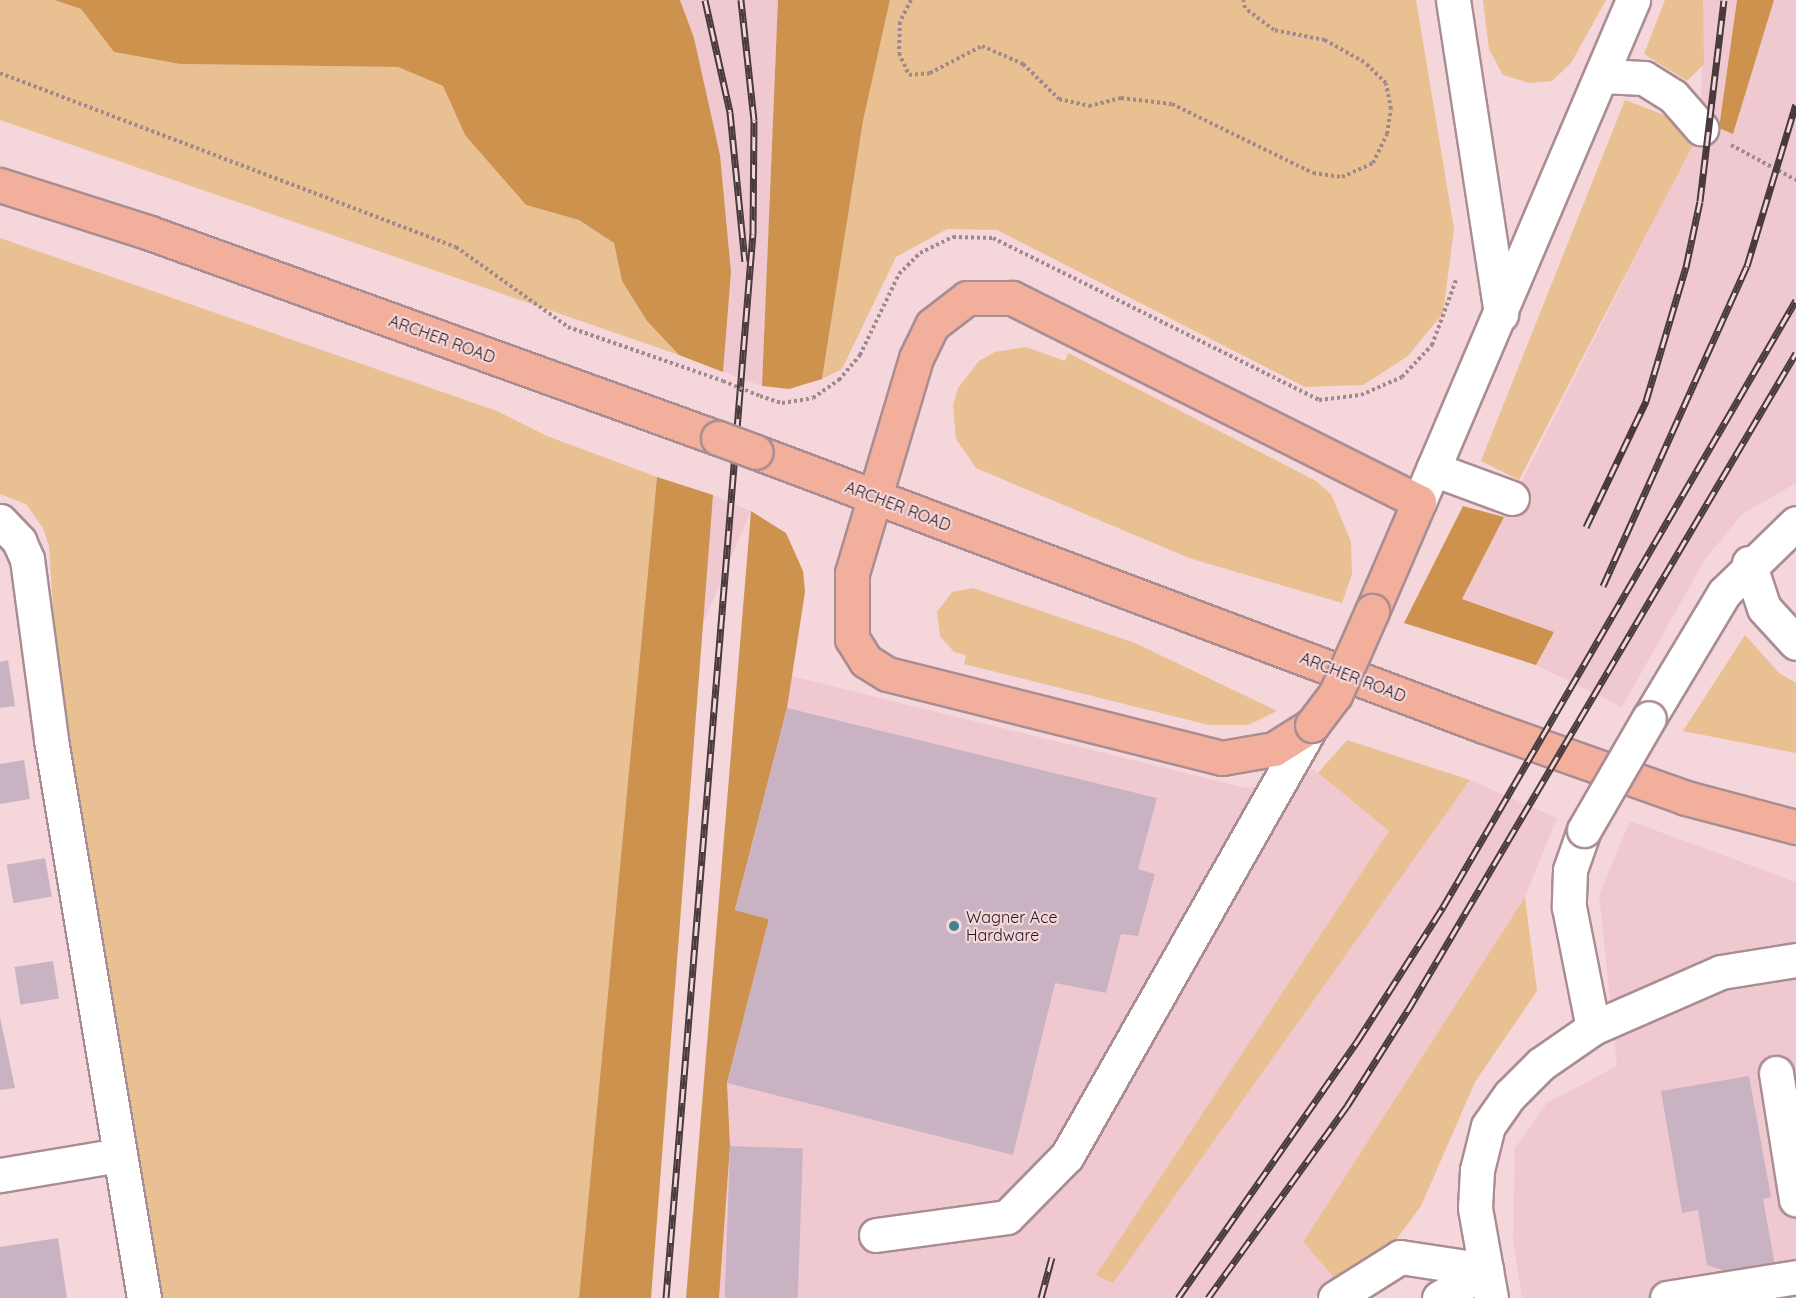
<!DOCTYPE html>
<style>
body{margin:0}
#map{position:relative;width:1796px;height:1298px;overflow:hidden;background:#f4d6db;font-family:Quicksand,sans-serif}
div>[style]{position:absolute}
.built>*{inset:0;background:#efc9cf;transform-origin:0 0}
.green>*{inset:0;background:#e9c092}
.forest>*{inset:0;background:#cc924e}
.building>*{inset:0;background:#c9b3c3;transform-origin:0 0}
.path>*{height:4px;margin-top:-2px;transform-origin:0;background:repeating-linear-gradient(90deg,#9f898c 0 3px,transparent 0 6px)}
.roads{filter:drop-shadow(2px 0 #a98d92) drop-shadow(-2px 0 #a98d92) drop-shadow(0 2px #a98d92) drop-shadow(0 -2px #a98d92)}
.minor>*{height:33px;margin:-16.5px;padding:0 16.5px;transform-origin:16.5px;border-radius:16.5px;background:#fff}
.major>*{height:33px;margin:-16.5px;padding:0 16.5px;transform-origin:16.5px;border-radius:16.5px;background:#f2b09c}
.rail>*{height:7px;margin-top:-3.5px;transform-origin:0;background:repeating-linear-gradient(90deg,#f4d6db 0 14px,#483a3d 0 28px);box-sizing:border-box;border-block:2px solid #483a3d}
.path-bridge>*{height:4px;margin-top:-2px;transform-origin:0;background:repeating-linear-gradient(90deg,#9f898c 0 3px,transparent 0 6px)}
.bridges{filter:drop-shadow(2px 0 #a98d92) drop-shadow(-2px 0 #a98d92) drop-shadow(0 2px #a98d92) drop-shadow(0 -2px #a98d92)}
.minor-bridge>*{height:33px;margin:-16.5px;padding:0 16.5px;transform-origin:16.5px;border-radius:16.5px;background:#fff}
.major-bridge>*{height:33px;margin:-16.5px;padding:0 16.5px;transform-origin:16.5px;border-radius:16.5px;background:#f2b09c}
.dots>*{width:16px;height:16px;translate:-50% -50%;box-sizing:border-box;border:3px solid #f4d6db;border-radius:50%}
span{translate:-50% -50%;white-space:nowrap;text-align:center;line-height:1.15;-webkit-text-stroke:4.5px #f4d6db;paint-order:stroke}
.street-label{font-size:16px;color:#251a1c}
.poi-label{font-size:16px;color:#251a1c}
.left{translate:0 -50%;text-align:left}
</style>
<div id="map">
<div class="built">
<div style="clip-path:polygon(680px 0,778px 0,762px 386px,723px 372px,731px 272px,720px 155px,694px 38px)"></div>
<div style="clip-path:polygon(1703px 0,1737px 0,1719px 127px,1733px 134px,1774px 0,1796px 0,1796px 483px,1741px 515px,1704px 561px,1622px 707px,1536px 665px,1554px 632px,1462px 599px,1701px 128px)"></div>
<div style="left:713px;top:495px;width:41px;height:805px;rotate:23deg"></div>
<div style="clip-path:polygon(791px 676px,1246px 788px,1270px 787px,1313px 769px,1389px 831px,1097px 1275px,1112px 1283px,1470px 780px,1557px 818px,1525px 897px,1303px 1242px,1338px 1282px,1314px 1298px,719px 1298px,730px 1146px,727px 1083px,769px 919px,735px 910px)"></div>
<div style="clip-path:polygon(1630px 821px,1796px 882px,1796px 1277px,1667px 1298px,1522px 1298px,1513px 1240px,1515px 1148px,1547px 1103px,1617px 1066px,1599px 895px)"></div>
</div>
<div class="green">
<div style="clip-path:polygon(0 0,54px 0,81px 9px,114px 52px,180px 64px,398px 67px,443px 86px,465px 135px,526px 205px,579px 220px,614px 243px,622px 281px,647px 321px,679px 355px,0 120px)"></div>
<div style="clip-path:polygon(890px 0,1416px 0,1454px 229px,1443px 313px,1408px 356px,1363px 385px,1305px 387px,997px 230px,947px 229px,896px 257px,842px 369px,822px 379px,863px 121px)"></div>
<div style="clip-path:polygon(1483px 0,1606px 0,1571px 63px,1552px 81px,1529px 83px,1503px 75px,1489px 49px)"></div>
<div style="clip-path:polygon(1665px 0,1703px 0,1704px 64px,1687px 81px,1644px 54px)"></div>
<div style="clip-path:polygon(1625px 100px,1664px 115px,1696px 139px,1519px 480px,1481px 461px)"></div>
<div style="clip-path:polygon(0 238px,497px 411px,547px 436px,657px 477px,579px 1298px,158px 1298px,60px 717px,49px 546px,43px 528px,26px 504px,0 494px)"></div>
<div style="clip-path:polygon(1026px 347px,1065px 361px,1068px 353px,1316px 481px,1331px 494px,1351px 541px,1352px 574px,1342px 603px,1189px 558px,976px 468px,956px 439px,953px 405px,958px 388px,979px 361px,995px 352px)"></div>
<div style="clip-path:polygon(973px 588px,1135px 643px,1277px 711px,1248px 725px,1209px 725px,964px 664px,966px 655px,954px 652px,940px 636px,937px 612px,952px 592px)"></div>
<div style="clip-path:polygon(1745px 635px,1779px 673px,1796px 683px,1796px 753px,1683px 731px)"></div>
<div style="clip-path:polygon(1347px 740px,1470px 780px,1113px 1283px,1096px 1275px,1389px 831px,1318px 773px)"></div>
<div style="clip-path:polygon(1525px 897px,1537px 991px,1475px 1082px,1421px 1206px,1395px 1241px,1338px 1282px,1303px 1242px)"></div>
</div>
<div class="forest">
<div style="clip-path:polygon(54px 0,680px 0,694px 38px,720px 155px,731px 272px,723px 372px,679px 355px,647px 321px,622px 281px,614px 243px,579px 220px,526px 205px,465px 135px,443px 86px,398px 67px,180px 64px,114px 52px,81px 9px)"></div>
<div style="clip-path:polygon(778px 0,890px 0,863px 121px,822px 379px,789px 389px,762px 386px)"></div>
<div style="clip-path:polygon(1737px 0,1774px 0,1733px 134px,1719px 128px)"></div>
<div style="clip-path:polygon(657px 477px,713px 495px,651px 1298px,579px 1298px)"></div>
<div style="clip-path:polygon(1463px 506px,1504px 517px,1462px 599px,1554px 632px,1536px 665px,1404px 623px)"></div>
<div style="clip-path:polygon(751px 511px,786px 533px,803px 571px,805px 592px,787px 708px,735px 910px,769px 919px,727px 1083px,730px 1146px,719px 1298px,686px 1298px)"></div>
</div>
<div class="building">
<div style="clip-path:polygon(8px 660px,15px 706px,0 708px,0 662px)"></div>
<div style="clip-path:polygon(787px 708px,1157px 798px,1138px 869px,1155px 874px,1138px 936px,1121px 934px,1106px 993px,1055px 983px,1013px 1155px,727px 1083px,769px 919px,735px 910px)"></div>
<div style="clip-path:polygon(24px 760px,30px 799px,0 804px,0 764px)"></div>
<div style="left:45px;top:858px;width:39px;height:39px;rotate:80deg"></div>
<div style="left:53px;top:961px;width:38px;height:39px;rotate:81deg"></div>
<div style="clip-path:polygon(0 1017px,15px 1088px,0 1090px)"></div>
<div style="clip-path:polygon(1749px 1076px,1771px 1197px,1763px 1199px,1775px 1266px,1731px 1273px,1707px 1265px,1698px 1210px,1682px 1213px,1661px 1091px)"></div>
<div style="left:730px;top:1146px;width:73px;height:152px;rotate:2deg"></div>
<div style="clip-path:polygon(58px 1238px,67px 1298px,0 1298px,0 1247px)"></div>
</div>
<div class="path">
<div style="left:911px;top:0;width:25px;rotate:117deg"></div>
<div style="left:900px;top:22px;width:31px;rotate:92deg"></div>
<div style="left:899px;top:53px;width:24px;rotate:66deg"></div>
<div style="left:909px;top:75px;width:21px;rotate:-5deg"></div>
<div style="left:930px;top:73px;width:59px;rotate:-27.4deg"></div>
<div style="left:982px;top:46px;width:45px;rotate:23.7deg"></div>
<div style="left:1023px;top:64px;width:50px;rotate:44.2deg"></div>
<div style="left:1059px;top:99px;width:31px;rotate:13deg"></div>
<div style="left:1089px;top:106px;width:33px;rotate:-14deg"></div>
<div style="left:1121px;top:98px;width:51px;rotate:6.7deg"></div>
<div style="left:1172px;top:104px;width:157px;rotate:26.1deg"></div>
<div style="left:1313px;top:173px;width:29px;rotate:8deg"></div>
<div style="left:1342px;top:177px;width:34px;rotate:-24deg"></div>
<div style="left:1373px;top:163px;width:32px;rotate:-64deg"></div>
<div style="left:1387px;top:134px;width:25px;rotate:-81deg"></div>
<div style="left:1391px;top:109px;width:26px;rotate:-101deg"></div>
<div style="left:1386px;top:83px;width:30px;rotate:-136deg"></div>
<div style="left:1364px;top:62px;width:45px;rotate:-150.6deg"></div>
<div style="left:1325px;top:40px;width:52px;rotate:-168.9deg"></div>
<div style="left:1274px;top:30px;width:36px;rotate:-143deg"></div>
<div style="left:1245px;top:8px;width:8px;rotate:-104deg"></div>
<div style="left:0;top:73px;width:488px;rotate:20.9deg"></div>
<div style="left:456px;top:247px;width:138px;rotate:35.5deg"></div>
<div style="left:568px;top:327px;width:164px;rotate:19.2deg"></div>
<div style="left:1731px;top:145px;width:74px;rotate:28.3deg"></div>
<div style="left:760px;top:396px;width:23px;rotate:18deg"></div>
<div style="left:782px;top:403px;width:31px;rotate:-9deg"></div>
<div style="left:813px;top:398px;width:32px;rotate:-35deg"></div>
<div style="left:839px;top:380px;width:33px;rotate:-50deg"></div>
<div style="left:860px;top:355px;width:90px;rotate:-64.3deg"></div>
<div style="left:899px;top:274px;width:30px;rotate:-45deg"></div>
<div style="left:920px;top:253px;width:37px;rotate:-26deg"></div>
<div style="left:953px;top:237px;width:40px;rotate:1.4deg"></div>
<div style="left:993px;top:238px;width:364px;rotate:26.4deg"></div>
<div style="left:1319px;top:400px;width:42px;rotate:-6.8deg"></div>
<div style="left:1361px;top:395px;width:45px;rotate:-23.7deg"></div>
<div style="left:1402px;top:377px;width:44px;rotate:-46.8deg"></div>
<div style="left:1432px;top:345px;width:69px;rotate:-69.7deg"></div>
</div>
<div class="roads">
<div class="minor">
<div style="left:1453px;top:0;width:318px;rotate:81.3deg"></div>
<div style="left:1601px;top:76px;width:43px;rotate:2.7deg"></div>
<div style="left:1644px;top:78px;width:34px;rotate:32deg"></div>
<div style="left:1673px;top:96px;width:43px;rotate:48.8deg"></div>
<div style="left:1433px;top:469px;width:84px;rotate:20.2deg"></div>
<div style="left:1419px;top:502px;width:546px;rotate:-66.91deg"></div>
<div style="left:0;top:521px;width:28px;rotate:46deg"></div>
<div style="left:19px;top:541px;width:20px;rotate:66deg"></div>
<div style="left:27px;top:559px;width:183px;rotate:82.4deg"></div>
<div style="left:51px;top:740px;width:566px;rotate:80.54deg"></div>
<div style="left:1749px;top:563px;width:47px;rotate:71.6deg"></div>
<div style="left:1764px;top:608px;width:47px;rotate:47.6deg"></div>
<div style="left:1649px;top:718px;width:146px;rotate:-59deg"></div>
<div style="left:1724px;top:593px;width:100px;rotate:-44.2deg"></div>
<div style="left:1584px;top:830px;width:42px;rotate:109.3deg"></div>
<div style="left:1570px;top:870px;width:37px;rotate:92deg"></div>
<div style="left:1569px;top:907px;width:123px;rotate:78.8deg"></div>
<div style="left:1776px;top:1073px;width:128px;rotate:81deg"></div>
<div style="left:0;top:1175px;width:121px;rotate:-9.5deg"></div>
<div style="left:876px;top:1235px;width:132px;rotate:-7.8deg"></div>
<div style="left:1007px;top:1217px;width:86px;rotate:-45.5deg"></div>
<div style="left:1067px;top:1156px;width:496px;rotate:-60.4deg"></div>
<div style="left:1335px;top:1298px;width:77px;rotate:-32.2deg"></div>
<div style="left:1400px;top:1257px;width:87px;rotate:8.6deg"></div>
<div style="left:1439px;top:1298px;width:55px;rotate:-30.8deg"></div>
<div style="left:1491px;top:1298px;width:91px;rotate:-100.1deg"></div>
<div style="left:1475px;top:1208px;width:38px;rotate:-87deg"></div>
<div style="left:1477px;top:1170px;width:45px;rotate:-76deg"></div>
<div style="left:1488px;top:1126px;width:38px;rotate:-55deg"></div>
<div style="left:1510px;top:1095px;width:44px;rotate:-45deg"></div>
<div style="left:1541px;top:1064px;width:63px;rotate:-34.7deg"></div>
<div style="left:1593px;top:1028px;width:140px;rotate:-23.6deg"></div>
<div style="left:1721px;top:972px;width:76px;rotate:-9.1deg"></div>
<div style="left:1667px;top:1298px;width:131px;rotate:-9.2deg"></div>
</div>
<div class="major">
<div style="left:0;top:185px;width:157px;rotate:17.7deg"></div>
<div style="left:150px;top:233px;width:604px;rotate:19.85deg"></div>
<div style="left:756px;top:452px;width:778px;rotate:20.63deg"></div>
<div style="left:1484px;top:726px;width:214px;rotate:19.6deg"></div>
<div style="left:1686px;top:798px;width:114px;rotate:14.8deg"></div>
<div style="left:1312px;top:725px;width:45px;rotate:147.7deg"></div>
<div style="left:1274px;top:749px;width:53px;rotate:170.2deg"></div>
<div style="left:1222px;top:758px;width:345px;rotate:-165.9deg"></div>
<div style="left:887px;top:674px;width:25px;rotate:-148deg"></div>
<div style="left:866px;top:661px;width:26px;rotate:-122deg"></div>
<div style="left:852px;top:639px;width:66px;rotate:-90deg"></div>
<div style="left:852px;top:573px;width:224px;rotate:-73.4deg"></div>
<div style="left:916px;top:358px;width:37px;rotate:-64deg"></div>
<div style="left:932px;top:325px;width:44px;rotate:-37.6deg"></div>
<div style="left:967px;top:298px;width:45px"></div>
<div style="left:1012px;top:298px;width:455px;rotate:26.6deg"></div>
<div style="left:1419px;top:502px;width:119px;rotate:113.3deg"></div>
</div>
</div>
<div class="rail">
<div style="left:705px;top:0;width:115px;rotate:77.4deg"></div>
<div style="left:730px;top:112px;width:150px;rotate:84.3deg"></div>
<div style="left:1586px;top:527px;width:140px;rotate:-64.5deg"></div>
<div style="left:1646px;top:401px;width:140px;rotate:-73.4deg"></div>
<div style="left:1686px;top:267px;width:67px;rotate:-78deg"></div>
<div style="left:1700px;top:201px;width:202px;rotate:-83.2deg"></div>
<div style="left:1603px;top:586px;width:351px;rotate:-65.8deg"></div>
<div style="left:1747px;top:266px;width:169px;rotate:-73.2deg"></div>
<div style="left:666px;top:1298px;width:1068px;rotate:-85.33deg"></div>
<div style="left:753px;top:234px;width:114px;rotate:-89.5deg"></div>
<div style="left:754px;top:120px;width:121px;rotate:-96.2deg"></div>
<div style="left:1041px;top:1298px;width:42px;rotate:-75deg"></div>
<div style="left:1178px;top:1298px;width:315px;rotate:-55.1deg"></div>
<div style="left:1358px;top:1040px;width:158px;rotate:-57.4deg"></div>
<div style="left:1443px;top:907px;width:702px;rotate:-59.82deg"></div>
<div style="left:1208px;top:1298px;width:237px;rotate:-54.1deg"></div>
<div style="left:1347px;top:1106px;width:114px;rotate:-57.6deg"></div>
<div style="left:1408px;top:1010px;width:763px;rotate:-59.44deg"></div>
</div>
<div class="path-bridge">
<div style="left:723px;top:381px;width:40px;rotate:22deg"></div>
</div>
<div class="bridges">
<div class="minor-bridge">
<div style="left:1584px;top:830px;width:129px;rotate:-59.9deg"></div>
</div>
<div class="major-bridge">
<div style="left:718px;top:438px;width:40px;rotate:20.2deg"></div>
<div style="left:1312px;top:725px;width:38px;rotate:-53deg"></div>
<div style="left:1335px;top:695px;width:92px;rotate:-66.2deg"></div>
</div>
</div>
<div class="dots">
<div style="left:954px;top:926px;background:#3d828e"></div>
</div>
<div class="street-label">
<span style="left:442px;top:339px;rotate:20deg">ARCHER ROAD</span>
<span style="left:898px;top:506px;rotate:21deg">ARCHER ROAD</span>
<span style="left:1353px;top:677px;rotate:21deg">ARCHER ROAD</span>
</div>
<div class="poi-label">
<span class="left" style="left:966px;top:926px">Wagner Ace<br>Hardware</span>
</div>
</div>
